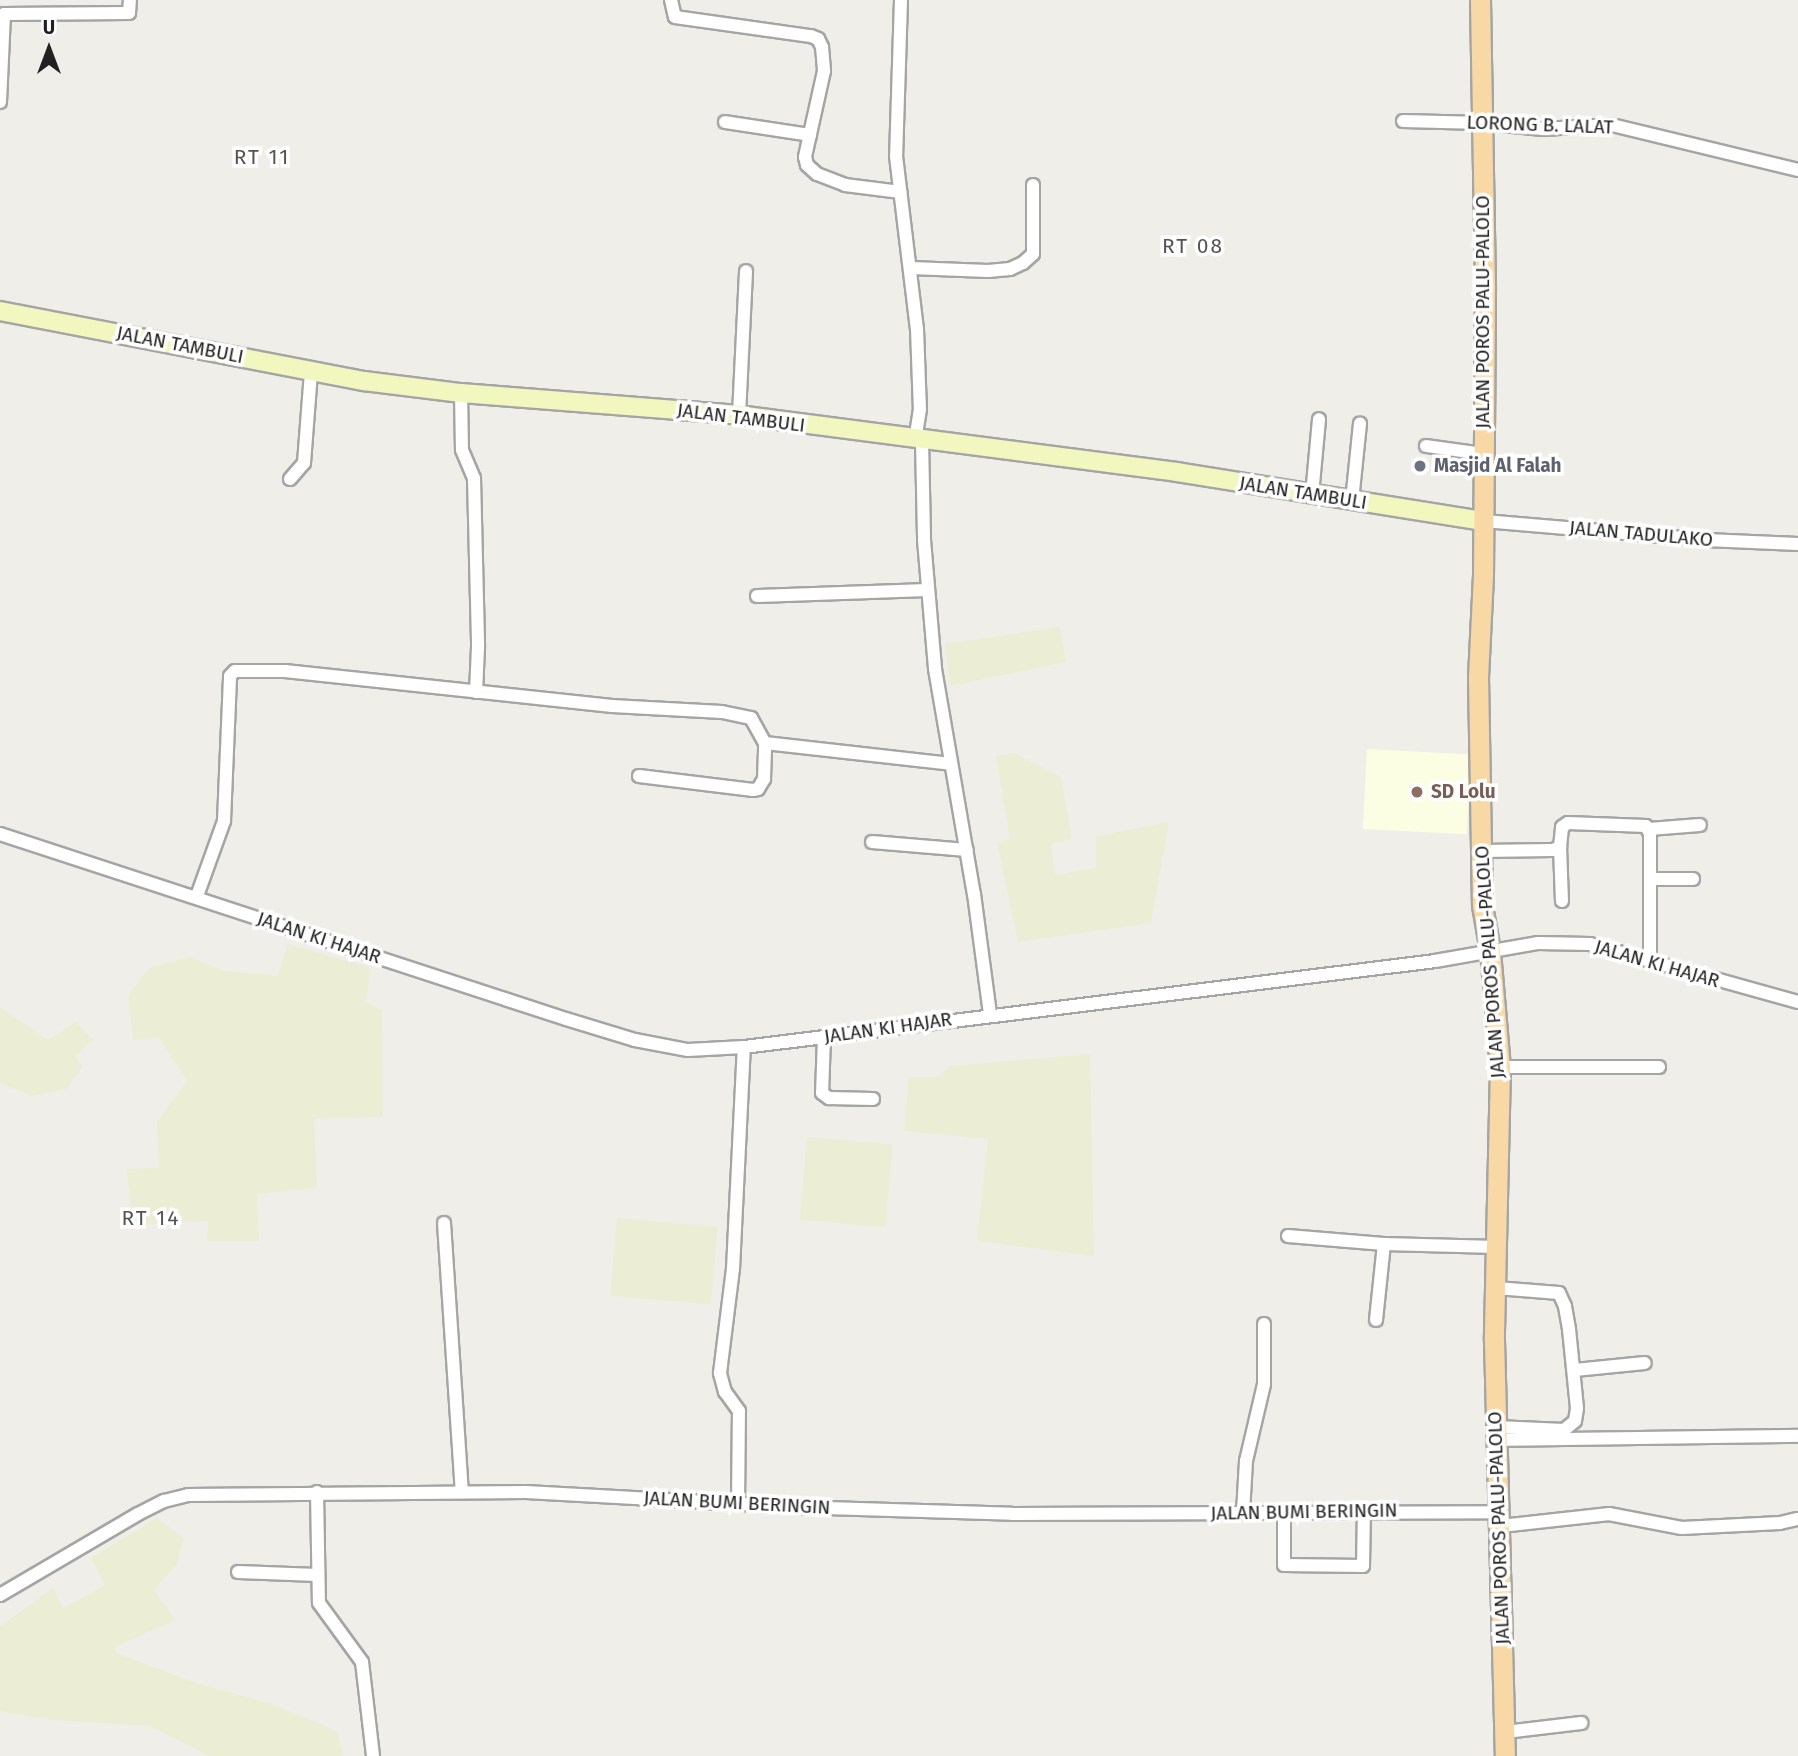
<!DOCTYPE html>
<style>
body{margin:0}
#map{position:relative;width:1798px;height:1756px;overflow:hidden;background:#f0eee8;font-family:"Fira Sans",sans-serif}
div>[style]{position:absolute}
.education>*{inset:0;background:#fcfee4;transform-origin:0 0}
.farmland>*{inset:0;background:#ebeed4;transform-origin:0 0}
.roads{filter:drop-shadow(2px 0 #a5a5a5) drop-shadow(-2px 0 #a5a5a5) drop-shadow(0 2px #a5a5a5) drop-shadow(0 -2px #a5a5a5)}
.street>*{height:12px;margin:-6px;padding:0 6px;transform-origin:6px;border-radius:6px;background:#fff}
.secondary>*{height:18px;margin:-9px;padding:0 9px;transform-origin:9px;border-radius:9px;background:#f1f7bf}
.primary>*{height:19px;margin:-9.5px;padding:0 9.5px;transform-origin:9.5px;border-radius:9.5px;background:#f8d9a6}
.dots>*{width:19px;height:19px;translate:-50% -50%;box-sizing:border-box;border:4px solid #fff;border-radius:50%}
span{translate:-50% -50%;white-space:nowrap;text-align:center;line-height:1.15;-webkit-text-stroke:7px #fff;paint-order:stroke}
.street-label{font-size:19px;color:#212121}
.worship-label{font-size:19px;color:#5b616d;font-weight:700}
.left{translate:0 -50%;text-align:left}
.education-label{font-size:19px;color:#785e54;font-weight:700}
.neighbourhood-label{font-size:21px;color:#545454;letter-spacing:2px}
.north{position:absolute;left:14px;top:14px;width:70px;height:70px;-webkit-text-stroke:5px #fff;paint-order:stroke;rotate:0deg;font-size:19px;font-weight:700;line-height:28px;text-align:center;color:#212121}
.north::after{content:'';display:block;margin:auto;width:24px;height:32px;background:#212121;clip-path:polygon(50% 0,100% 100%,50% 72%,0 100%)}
</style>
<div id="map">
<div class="education">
<div style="left:1367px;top:749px;width:104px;height:80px;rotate:3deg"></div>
</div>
<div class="farmland">
<div style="clip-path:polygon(1060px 627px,1066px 662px,950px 686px,945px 644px)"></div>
<div style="clip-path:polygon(1014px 753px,1061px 777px,1072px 839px,1051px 844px,1055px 875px,1096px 868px,1096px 836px,1169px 822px,1151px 923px,1018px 942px,997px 842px,1010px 839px,996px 756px)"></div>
<div style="clip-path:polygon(288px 944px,371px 968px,366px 1002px,382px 1010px,383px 1117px,314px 1119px,317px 1188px,257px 1194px,259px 1241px,207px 1241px,208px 1221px,133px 1225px,127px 1169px,159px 1168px,157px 1122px,187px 1081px,159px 1038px,133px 1040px,128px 995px,149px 968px,190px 957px,225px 971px,278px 976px)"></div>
<div style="clip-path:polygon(0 1007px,48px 1040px,76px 1022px,93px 1040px,75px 1056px,82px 1067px,67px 1089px,31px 1096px,0 1083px)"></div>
<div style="clip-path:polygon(1090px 1054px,1094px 1256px,977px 1241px,988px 1139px,904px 1131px,909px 1077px,940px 1077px,949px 1066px)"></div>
<div style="left:807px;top:1137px;width:86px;height:83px;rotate:5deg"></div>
<div style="left:617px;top:1218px;width:101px;height:78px;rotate:5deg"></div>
<div style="clip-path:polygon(157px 1518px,184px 1538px,177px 1564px,154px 1590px,175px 1620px,115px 1647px,116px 1653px,196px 1683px,272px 1704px,337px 1731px,343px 1756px,211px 1756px,149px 1726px,53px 1720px,0 1711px,0 1626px,53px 1588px,63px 1608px,105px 1585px,91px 1558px)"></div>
</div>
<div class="roads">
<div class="street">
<div style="left:671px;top:0;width:17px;rotate:77deg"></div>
<div style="left:675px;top:17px;width:137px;rotate:8deg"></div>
<div style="left:811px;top:36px;width:8px;rotate:23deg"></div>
<div style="left:818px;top:39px;width:9px;rotate:63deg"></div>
<div style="left:822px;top:47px;width:24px;rotate:85deg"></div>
<div style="left:824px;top:71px;width:88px;rotate:102.5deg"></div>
<div style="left:805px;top:157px;width:8px;rotate:76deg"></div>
<div style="left:807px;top:165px;width:13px;rotate:42deg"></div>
<div style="left:817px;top:174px;width:30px;rotate:21deg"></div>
<div style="left:845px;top:185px;width:56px;rotate:7.1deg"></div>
<div style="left:901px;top:0;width:156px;rotate:91.8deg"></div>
<div style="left:896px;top:156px;width:174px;rotate:83.1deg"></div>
<div style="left:917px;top:329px;width:80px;rotate:87.9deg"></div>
<div style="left:920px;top:409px;width:31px;rotate:99deg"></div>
<div style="left:0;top:102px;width:88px;rotate:-87.4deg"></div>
<div style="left:4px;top:14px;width:125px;rotate:-0.5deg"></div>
<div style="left:129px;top:13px;width:13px;rotate:-86deg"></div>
<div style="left:1403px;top:121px;width:79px;rotate:1.5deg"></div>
<div style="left:1482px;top:123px;width:61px;rotate:5.6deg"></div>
<div style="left:1543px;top:129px;width:69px;rotate:-3.3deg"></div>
<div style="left:1612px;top:125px;width:191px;rotate:13.6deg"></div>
<div style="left:725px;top:122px;width:86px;rotate:8.7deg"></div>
<div style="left:911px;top:268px;width:77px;rotate:2.2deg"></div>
<div style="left:988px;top:271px;width:22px;rotate:-5deg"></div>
<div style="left:1010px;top:269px;width:14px;rotate:-25deg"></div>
<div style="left:1023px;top:263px;width:13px;rotate:-42deg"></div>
<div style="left:1033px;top:254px;width:69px;rotate:-90deg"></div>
<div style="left:461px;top:393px;width:57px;rotate:89deg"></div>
<div style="left:462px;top:450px;width:30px;rotate:67deg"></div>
<div style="left:474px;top:478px;width:169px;rotate:88.6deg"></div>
<div style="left:478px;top:647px;width:45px;rotate:92.5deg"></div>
<div style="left:739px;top:415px;width:144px;rotate:-87.2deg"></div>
<div style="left:922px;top:441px;width:99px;rotate:88.8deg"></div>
<div style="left:924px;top:540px;width:129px;rotate:85.1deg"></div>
<div style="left:935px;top:669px;width:228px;rotate:80.2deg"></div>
<div style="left:974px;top:894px;width:121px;rotate:82.4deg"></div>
<div style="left:1426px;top:446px;width:59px;rotate:7.9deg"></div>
<div style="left:290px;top:479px;width:21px;rotate:-49deg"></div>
<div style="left:304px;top:463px;width:91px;rotate:-85.6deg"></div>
<div style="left:1312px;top:495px;width:76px;rotate:-84.7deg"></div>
<div style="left:1352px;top:501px;width:78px;rotate:-84.1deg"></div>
<div style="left:1484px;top:521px;width:223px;rotate:4.9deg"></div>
<div style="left:1706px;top:540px;width:92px;rotate:2.5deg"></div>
<div style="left:757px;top:596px;width:171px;rotate:-2deg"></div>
<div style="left:639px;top:776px;width:115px;rotate:7deg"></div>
<div style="left:753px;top:790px;width:5px;rotate:-11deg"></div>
<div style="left:758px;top:789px;width:12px;rotate:-59deg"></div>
<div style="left:764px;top:779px;width:36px;rotate:-88deg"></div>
<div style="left:1649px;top:829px;width:51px;rotate:-4.5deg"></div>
<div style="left:0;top:834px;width:595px;rotate:18.1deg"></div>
<div style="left:566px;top:1019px;width:72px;rotate:16.9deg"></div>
<div style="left:635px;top:1040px;width:54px;rotate:10.7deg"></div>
<div style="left:688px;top:1050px;width:56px;rotate:-3.1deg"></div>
<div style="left:744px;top:1047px;width:696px;rotate:-7.09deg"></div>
<div style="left:1435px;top:961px;width:105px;rotate:-9.9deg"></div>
<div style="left:1538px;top:943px;width:52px;rotate:1.1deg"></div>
<div style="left:1590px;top:944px;width:216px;rotate:15.6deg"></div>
<div style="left:872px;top:842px;width:95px;rotate:4.8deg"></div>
<div style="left:1560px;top:847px;width:54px;rotate:87.9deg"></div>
<div style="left:1481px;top:851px;width:72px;rotate:-0.8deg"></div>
<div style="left:1553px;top:850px;width:8px;rotate:-23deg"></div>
<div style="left:1560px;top:847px;width:20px;rotate:-84deg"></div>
<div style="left:1562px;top:827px;width:7px;rotate:-34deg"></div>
<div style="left:1568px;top:823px;width:78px;rotate:2.2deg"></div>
<div style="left:1646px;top:826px;width:9px;rotate:63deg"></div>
<div style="left:1650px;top:834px;width:127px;rotate:90deg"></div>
<div style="left:1651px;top:879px;width:42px"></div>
<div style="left:197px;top:896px;width:80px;rotate:-70.2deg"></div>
<div style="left:224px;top:821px;width:145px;rotate:-87.6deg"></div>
<div style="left:230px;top:676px;width:7px;rotate:-45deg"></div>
<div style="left:235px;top:671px;width:50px"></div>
<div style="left:285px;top:671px;width:329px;rotate:6.1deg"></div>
<div style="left:612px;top:706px;width:110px;rotate:3.1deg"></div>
<div style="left:722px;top:712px;width:30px;rotate:12deg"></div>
<div style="left:751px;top:718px;width:29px;rotate:61deg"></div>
<div style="left:765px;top:743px;width:187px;rotate:6.4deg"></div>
<div style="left:824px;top:1037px;width:56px;rotate:92deg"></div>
<div style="left:822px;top:1093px;width:9px;rotate:36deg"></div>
<div style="left:829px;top:1098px;width:44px;rotate:1.3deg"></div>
<div style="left:1500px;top:1067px;width:159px"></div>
<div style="left:444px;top:1223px;width:269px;rotate:86.2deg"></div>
<div style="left:1288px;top:1236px;width:96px;rotate:4.8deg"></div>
<div style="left:1384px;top:1244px;width:113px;rotate:1.5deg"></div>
<div style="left:1376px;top:1320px;width:76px;rotate:-84deg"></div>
<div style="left:1575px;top:1370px;width:70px;rotate:-5.7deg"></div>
<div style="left:1496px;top:1427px;width:68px;rotate:2.5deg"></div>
<div style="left:1564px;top:1430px;width:14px;rotate:-39deg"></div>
<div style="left:1575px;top:1421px;width:13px;rotate:-81deg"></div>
<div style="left:1577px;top:1408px;width:79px;rotate:-95.8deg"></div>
<div style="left:1569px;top:1329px;width:23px;rotate:-100deg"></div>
<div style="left:1565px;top:1306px;width:14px;rotate:-115deg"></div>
<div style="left:1559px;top:1293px;width:63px;rotate:-175.5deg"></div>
<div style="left:1497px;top:1440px;width:301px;rotate:-0.8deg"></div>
<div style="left:317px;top:1492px;width:111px;rotate:89deg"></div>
<div style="left:319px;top:1603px;width:73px;rotate:53.9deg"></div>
<div style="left:362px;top:1662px;width:95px;rotate:83.3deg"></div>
<div style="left:738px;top:1504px;width:93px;rotate:-89.4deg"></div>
<div style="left:739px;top:1411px;width:24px;rotate:-126deg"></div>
<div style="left:725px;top:1392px;width:20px;rotate:-105deg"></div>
<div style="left:720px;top:1373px;width:105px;rotate:-82.9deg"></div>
<div style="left:733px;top:1269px;width:222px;rotate:-87.2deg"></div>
<div style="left:1243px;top:1513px;width:52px;rotate:-86.7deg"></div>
<div style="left:1246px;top:1461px;width:79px;rotate:-76.8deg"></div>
<div style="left:1264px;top:1384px;width:60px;rotate:-90deg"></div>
<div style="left:1284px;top:1513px;width:52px;rotate:90deg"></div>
<div style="left:1284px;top:1565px;width:79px;rotate:0.7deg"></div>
<div style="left:1363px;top:1566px;width:55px;rotate:-89deg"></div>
<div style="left:1501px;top:1526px;width:109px;rotate:-6.3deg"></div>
<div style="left:1609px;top:1514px;width:74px;rotate:10.9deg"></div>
<div style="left:1682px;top:1528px;width:98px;rotate:-2.9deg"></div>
<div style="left:1780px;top:1523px;width:18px;rotate:-13deg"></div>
<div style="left:238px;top:1572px;width:80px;rotate:2.1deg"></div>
<div style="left:0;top:1595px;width:160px;rotate:-30.4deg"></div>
<div style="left:138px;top:1514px;width:29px;rotate:-27deg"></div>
<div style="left:164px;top:1501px;width:25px;rotate:-14deg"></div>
<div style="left:188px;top:1495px;width:338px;rotate:-0.5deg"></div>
<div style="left:526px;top:1492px;width:268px;rotate:3.2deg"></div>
<div style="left:794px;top:1507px;width:218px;rotate:1.8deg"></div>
<div style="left:1012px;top:1514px;width:488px;rotate:-0.2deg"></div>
<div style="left:1505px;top:1732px;width:77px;rotate:-6.8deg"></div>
</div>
<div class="secondary">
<div style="left:0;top:311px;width:371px;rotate:10.9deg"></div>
<div style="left:364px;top:381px;width:98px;rotate:7.1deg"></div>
<div style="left:461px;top:393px;width:279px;rotate:4.5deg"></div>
<div style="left:739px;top:415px;width:442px;rotate:7.4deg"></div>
<div style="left:1177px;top:472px;width:311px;rotate:9.1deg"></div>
</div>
<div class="primary">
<div style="left:1480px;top:0;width:290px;rotate:89deg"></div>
<div style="left:1485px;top:290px;width:285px;rotate:90.4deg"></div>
<div style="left:1483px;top:575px;width:102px;rotate:92.8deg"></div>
<div style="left:1478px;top:677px;width:228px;rotate:89deg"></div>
<div style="left:1482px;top:905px;width:47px;rotate:80.1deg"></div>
<div style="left:1490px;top:951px;width:116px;rotate:85.1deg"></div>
<div style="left:1500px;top:1067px;width:273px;rotate:91.3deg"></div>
<div style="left:1494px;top:1340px;width:416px;rotate:88.5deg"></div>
</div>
</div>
<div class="dots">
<div style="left:1420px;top:466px;background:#6b7280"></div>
<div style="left:1417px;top:792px;background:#8d6e63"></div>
</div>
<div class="street-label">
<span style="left:1540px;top:125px;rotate:2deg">LORONG B. LALAT</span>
<span style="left:1483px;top:312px;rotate:-90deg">JALAN POROS PALU-PALOLO</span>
<span style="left:180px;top:345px;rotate:11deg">JALAN TAMBULI</span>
<span style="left:741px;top:418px;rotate:7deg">JALAN TAMBULI</span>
<span style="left:1303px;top:493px;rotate:9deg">JALAN TAMBULI</span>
<span style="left:1641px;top:534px;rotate:5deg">JALAN TADULAKO</span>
<span style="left:319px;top:938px;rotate:18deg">JALAN KI HAJAR</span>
<span style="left:1490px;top:962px;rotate:-94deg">JALAN POROS PALU-PALOLO</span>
<span style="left:1657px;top:964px;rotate:16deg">JALAN KI HAJAR</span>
<span style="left:888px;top:1028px;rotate:-8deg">JALAN KI HAJAR</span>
<span style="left:737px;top:1503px;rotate:3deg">JALAN BUMI BERINGIN</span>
<span style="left:1304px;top:1512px;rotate:-1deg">JALAN BUMI BERINGIN</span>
<span style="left:1499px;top:1528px;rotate:-92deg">JALAN POROS PALU-PALOLO</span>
</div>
<div class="worship-label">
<span class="left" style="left:1434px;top:466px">Masjid Al Falah</span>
</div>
<div class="education-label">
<span class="left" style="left:1431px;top:792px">SD Lolu</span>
</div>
<div class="neighbourhood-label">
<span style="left:262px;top:157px">RT 11</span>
<span style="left:1193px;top:246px">RT 08</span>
<span style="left:151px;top:1218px">RT 14</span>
</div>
<div class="north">U</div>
</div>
